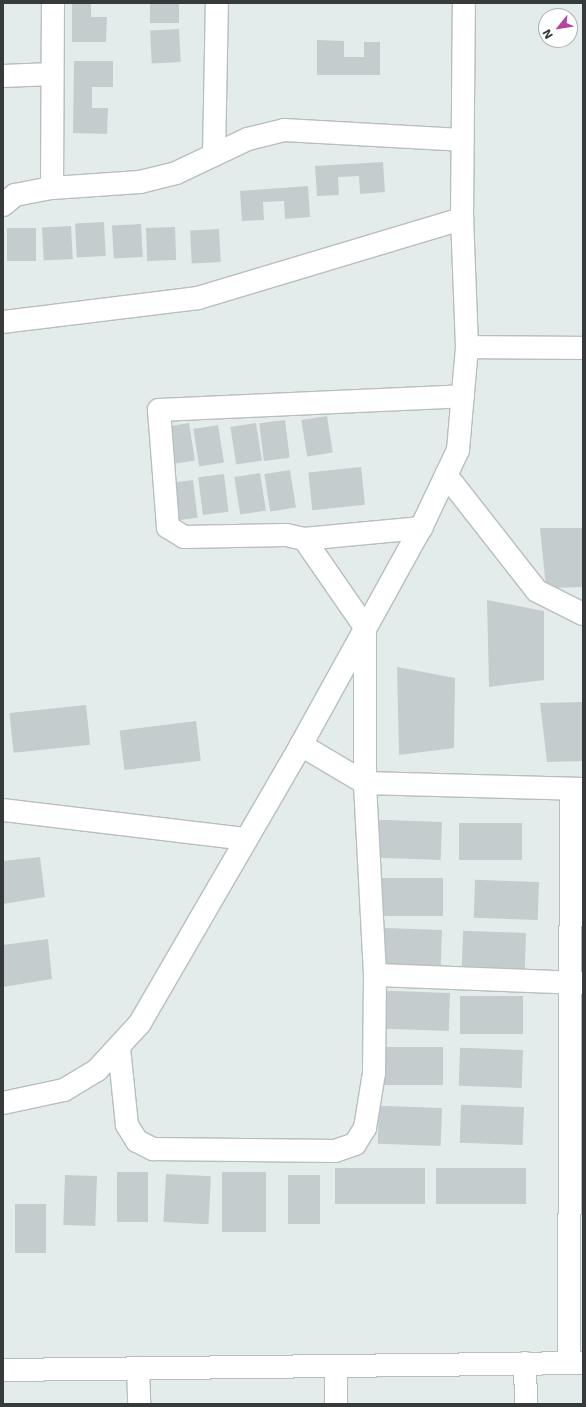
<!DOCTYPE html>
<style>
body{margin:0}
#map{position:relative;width:586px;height:1407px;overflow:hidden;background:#e4eceb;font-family:"DejaVu Sans",sans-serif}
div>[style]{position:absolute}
.building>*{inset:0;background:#c4ccce;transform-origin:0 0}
.roads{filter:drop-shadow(1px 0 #b7bfbe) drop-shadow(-1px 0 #b7bfbe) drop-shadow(0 1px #b7bfbe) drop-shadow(0 -1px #b7bfbe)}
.minor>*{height:22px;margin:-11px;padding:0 11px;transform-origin:11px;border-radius:11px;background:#fff}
span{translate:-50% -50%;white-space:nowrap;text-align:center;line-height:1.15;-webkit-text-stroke:3px #fff;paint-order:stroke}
.frame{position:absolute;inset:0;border:4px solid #373a3a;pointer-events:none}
.north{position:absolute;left:538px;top:8px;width:40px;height:40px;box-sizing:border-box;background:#fff;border:1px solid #afb0b0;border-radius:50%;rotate:240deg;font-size:11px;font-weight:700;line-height:16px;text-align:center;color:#373a3a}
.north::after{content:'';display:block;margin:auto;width:14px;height:18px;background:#b444a0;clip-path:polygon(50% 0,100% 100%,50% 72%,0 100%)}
</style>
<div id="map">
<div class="building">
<div style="clip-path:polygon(72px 3px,91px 3px,91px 17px,107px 17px,106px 42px,72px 42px)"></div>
<div style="left:150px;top:3px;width:29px;height:20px"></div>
<div style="left:179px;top:29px;width:33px;height:29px;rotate:87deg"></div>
<div style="clip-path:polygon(317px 40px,344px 41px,344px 57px,364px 57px,364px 42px,380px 42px,380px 75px,317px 75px)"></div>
<div style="clip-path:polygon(74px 61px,113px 61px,113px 87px,92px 87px,92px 108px,108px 108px,107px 134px,73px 133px)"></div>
<div style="clip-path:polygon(383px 162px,385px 192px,360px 194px,359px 176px,338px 177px,339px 195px,317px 196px,315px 166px)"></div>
<div style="clip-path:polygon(308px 186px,310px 217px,285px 219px,284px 201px,263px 202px,264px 220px,242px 221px,240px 191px)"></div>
<div style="left:104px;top:222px;width:34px;height:29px;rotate:87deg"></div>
<div style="left:141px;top:224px;width:33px;height:29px;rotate:87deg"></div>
<div style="left:71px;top:226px;width:33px;height:29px;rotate:87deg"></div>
<div style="left:175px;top:227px;width:33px;height:29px;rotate:88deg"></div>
<div style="left:7px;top:228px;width:29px;height:33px"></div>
<div style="left:219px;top:229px;width:33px;height:29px;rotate:87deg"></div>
<div style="left:327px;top:416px;width:37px;height:26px;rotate:81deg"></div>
<div style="left:285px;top:420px;width:38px;height:26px;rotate:83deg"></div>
<div style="left:189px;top:423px;width:38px;height:25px;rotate:81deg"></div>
<div style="left:256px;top:423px;width:38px;height:26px;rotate:81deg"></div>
<div style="left:218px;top:425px;width:38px;height:25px;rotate:81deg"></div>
<div style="left:361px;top:467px;width:38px;height:53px;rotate:84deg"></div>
<div style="left:290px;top:470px;width:38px;height:26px;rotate:81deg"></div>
<div style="left:260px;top:473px;width:38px;height:26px;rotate:81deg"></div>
<div style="left:224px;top:474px;width:38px;height:26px;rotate:83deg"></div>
<div style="left:193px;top:480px;width:38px;height:26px;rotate:83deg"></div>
<div style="clip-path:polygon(540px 528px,583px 528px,583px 587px,546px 588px)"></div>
<div style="clip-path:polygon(487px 600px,544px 611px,544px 680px,489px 687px)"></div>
<div style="clip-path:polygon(397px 667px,455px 678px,454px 748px,399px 755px)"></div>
<div style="clip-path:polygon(583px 702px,583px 761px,547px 762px,540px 703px)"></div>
<div style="left:86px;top:705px;width:40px;height:77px;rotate:84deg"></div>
<div style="left:196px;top:721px;width:40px;height:77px;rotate:83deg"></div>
<div style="left:442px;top:822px;width:38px;height:63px;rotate:92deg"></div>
<div style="left:522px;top:823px;width:37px;height:63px;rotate:90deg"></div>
<div style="clip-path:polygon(40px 857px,45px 897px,3px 904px,3px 861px)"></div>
<div style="left:443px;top:878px;width:38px;height:63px;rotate:90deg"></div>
<div style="left:539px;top:882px;width:38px;height:64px;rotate:92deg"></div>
<div style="left:442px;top:930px;width:38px;height:64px;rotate:92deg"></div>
<div style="left:526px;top:933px;width:38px;height:63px;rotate:92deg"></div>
<div style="clip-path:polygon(48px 939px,52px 979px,3px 987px,3px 945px)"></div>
<div style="left:450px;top:993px;width:38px;height:63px;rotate:92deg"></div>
<div style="left:523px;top:996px;width:38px;height:63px;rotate:90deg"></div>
<div style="left:443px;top:1047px;width:38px;height:63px;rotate:90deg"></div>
<div style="left:523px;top:1050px;width:38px;height:63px;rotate:92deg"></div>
<div style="left:524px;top:1107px;width:38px;height:63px;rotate:92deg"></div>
<div style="left:442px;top:1108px;width:38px;height:63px;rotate:92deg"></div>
<div style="left:335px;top:1168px;width:90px;height:36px"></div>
<div style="left:436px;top:1168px;width:90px;height:36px"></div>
<div style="left:117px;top:1172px;width:31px;height:50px"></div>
<div style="left:222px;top:1172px;width:44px;height:60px"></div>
<div style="left:166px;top:1174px;width:45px;height:48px;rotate:3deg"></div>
<div style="left:65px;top:1175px;width:32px;height:50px;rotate:2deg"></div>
<div style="left:288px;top:1175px;width:32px;height:49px"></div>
<div style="left:15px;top:1204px;width:31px;height:49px"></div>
</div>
<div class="roads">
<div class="minor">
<div style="left:3px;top:76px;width:49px;rotate:-2.3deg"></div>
<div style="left:214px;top:155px;width:152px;rotate:-88.9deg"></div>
<div style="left:52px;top:188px;width:185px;rotate:-89.7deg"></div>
<div style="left:3px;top:205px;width:16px;rotate:-40deg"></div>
<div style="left:15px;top:195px;width:38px;rotate:-11deg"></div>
<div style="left:52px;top:188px;width:88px;rotate:-3.9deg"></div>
<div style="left:140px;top:182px;width:37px;rotate:-14deg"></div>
<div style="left:176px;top:173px;width:80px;rotate:-25.3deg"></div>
<div style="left:248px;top:139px;width:37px;rotate:-14deg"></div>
<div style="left:284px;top:130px;width:177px;rotate:3.2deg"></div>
<div style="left:3px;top:322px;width:196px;rotate:-7deg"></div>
<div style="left:198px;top:298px;width:276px;rotate:-16.7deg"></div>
<div style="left:467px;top:347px;width:116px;rotate:0.5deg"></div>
<div style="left:446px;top:475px;width:147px;rotate:51.9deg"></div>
<div style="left:537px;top:591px;width:51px;rotate:26.6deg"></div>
<div style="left:304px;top:539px;width:118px;rotate:-5.4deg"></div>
<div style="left:301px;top:745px;width:74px;rotate:30.7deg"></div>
<div style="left:365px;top:783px;width:218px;rotate:1.6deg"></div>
<div style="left:3px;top:810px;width:245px;rotate:6.8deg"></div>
<div style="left:375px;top:975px;width:208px;rotate:2.2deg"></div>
<div style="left:119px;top:1048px;width:77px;rotate:84.1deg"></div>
<div style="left:127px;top:1125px;width:19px;rotate:58deg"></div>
<div style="left:137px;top:1141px;width:18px;rotate:27deg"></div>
<div style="left:153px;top:1149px;width:182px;rotate:0.6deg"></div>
<div style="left:335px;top:1151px;width:21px;rotate:-19deg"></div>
<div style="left:355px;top:1144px;width:19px;rotate:-58deg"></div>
<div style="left:365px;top:1128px;width:56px;rotate:-80.7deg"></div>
<div style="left:374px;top:1073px;width:98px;rotate:-89.4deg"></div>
<div style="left:375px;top:975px;width:192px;rotate:-93deg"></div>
<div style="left:365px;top:783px;width:156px;rotate:-90deg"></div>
<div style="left:365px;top:627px;width:107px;rotate:-124.7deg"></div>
<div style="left:304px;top:539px;width:18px;rotate:-167deg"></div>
<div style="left:286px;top:535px;width:102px;rotate:178.9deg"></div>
<div style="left:184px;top:537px;width:19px;rotate:-148deg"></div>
<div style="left:168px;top:527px;width:117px;rotate:-94.4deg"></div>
<div style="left:159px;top:410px;width:304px;rotate:-2.6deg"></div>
<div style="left:3px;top:1103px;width:62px;rotate:-12deg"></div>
<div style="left:64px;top:1090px;width:39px;rotate:-31deg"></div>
<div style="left:97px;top:1070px;width:64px;rotate:-47.5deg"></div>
<div style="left:140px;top:1023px;width:321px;rotate:-59.9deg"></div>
<div style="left:301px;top:745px;width:248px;rotate:-61.1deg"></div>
<div style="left:421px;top:528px;width:86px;rotate:-64.6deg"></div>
<div style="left:458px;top:450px;width:103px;rotate:-85deg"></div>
<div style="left:467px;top:347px;width:128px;rotate:-92.2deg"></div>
<div style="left:462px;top:219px;width:216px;rotate:-89.5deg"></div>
<div style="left:525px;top:1363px;width:41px;rotate:88.6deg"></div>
<div style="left:569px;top:1363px;width:574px;rotate:-89.8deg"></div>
<div style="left:138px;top:1368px;width:36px;rotate:88deg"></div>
<div style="left:3px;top:1370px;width:580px;rotate:-0.69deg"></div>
<div style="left:336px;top:1404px;width:38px;rotate:-90deg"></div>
</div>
</div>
<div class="frame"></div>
<div class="north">N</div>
</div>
